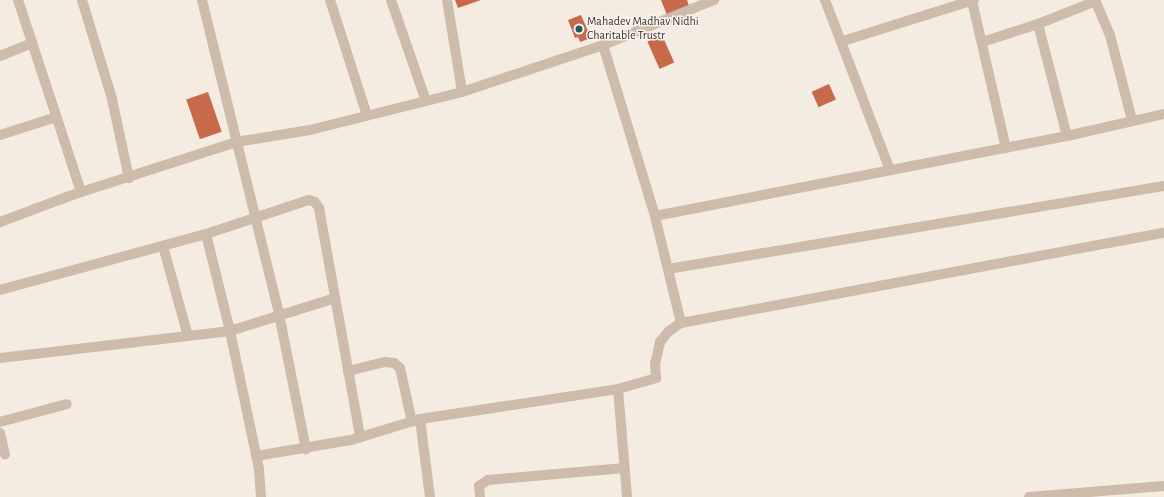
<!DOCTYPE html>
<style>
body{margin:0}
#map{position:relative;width:1164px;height:497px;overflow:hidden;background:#f4ebe1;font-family:"Alegreya Sans",sans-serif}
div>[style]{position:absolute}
.building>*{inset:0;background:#c8694b;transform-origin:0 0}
.minor>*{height:10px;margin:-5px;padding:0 5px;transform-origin:5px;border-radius:5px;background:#cdbbac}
.dots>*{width:11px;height:11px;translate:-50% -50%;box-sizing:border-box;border:2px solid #fbf5ee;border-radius:50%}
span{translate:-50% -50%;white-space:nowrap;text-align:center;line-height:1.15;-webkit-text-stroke:3px #fbf5ee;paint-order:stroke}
.poi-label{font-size:12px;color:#3b302b}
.left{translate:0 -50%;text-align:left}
</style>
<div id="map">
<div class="building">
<div style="clip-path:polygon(455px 0,481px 0,458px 8px)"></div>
<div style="clip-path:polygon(661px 0,687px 0,689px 6px,667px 15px)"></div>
<div style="clip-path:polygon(581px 15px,591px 38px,580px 42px,578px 37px,575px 38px,568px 20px)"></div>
<div style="left:662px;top:35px;width:30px;height:16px;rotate:66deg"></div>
<div style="left:829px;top:84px;width:17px;height:19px;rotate:66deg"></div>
<div style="left:208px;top:92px;width:42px;height:23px;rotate:71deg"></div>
</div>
<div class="minor">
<div style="left:18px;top:0;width:202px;rotate:71.8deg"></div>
<div style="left:82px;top:0;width:103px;rotate:73.1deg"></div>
<div style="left:112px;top:99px;width:81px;rotate:77.9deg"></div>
<div style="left:202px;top:0;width:323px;rotate:76.2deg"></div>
<div style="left:279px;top:314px;width:138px;rotate:78.7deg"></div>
<div style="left:330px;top:0;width:121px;rotate:72.2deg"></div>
<div style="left:391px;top:0;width:107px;rotate:70.9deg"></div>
<div style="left:447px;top:0;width:93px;rotate:80.7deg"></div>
<div style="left:825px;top:0;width:182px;rotate:69.1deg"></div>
<div style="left:1095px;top:0;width:38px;rotate:67deg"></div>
<div style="left:1110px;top:35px;width:88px;rotate:75.5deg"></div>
<div style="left:972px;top:1px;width:151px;rotate:77deg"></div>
<div style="left:1038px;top:24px;width:116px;rotate:75.5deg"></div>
<div style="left:843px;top:41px;width:137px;rotate:-17.4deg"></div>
<div style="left:982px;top:42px;width:59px;rotate:-17.8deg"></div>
<div style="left:1038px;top:24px;width:62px;rotate:-21.6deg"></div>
<div style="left:0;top:56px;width:35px;rotate:-22deg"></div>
<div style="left:0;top:135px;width:59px;rotate:-17.8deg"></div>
<div style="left:655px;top:216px;width:420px;rotate:-11deg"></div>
<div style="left:1067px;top:136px;width:99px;rotate:-12.8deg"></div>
<div style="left:0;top:222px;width:74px;rotate:-20.6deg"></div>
<div style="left:69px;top:196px;width:176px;rotate:-17.9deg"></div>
<div style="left:236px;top:142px;width:75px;rotate:-9.2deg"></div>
<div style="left:310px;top:130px;width:157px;rotate:-14deg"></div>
<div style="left:462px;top:92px;width:149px;rotate:-18.4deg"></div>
<div style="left:603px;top:45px;width:120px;rotate:-22.1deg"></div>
<div style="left:206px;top:234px;width:100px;rotate:76.1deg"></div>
<div style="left:230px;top:331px;width:141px;rotate:78.1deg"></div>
<div style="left:259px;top:469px;width:28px;rotate:86deg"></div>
<div style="left:163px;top:246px;width:93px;rotate:74.5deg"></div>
<div style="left:668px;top:269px;width:503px;rotate:-9.5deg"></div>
<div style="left:0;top:290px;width:213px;rotate:-15.2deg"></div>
<div style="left:206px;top:234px;width:108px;rotate:-18.3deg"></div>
<div style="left:309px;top:200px;width:6px;rotate:18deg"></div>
<div style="left:315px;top:202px;width:7px;rotate:56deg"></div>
<div style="left:319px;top:208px;width:233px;rotate:79.8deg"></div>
<div style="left:681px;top:323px;width:491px;rotate:-10.6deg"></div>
<div style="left:0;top:358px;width:232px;rotate:-6.7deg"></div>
<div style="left:230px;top:331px;width:110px;rotate:-17.4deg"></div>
<div style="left:348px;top:371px;width:38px;rotate:-14deg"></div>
<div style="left:385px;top:362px;width:9px;rotate:6deg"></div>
<div style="left:394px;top:363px;width:8px;rotate:40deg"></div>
<div style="left:400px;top:368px;width:55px;rotate:77.5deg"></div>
<div style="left:618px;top:389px;width:108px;rotate:85.2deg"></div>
<div style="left:420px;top:419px;width:79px;rotate:82.7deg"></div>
<div style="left:0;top:422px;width:69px;rotate:-15deg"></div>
<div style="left:0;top:433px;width:22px;rotate:77deg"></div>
<div style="left:256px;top:456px;width:96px;rotate:-9.6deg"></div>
<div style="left:351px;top:440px;width:72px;rotate:-16.9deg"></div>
<div style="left:420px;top:419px;width:200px;rotate:-8.6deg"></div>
<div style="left:618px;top:389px;width:40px;rotate:-16deg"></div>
<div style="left:656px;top:378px;width:14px;rotate:-94deg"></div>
<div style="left:655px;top:364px;width:23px;rotate:-77deg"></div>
<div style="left:660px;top:342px;width:14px;rotate:-51deg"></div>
<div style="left:669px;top:331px;width:14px;rotate:-34deg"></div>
<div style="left:681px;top:323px;width:110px;rotate:-103.7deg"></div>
<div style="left:655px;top:216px;width:179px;rotate:-106.9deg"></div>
<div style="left:480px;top:497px;width:11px;rotate:-95deg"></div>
<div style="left:479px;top:486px;width:11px;rotate:-34deg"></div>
<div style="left:488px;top:480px;width:137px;rotate:-5deg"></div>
<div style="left:1029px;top:497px;width:135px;rotate:-4.7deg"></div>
</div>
<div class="dots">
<div style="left:579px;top:29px;background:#1f5a5e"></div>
</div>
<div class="poi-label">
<span class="left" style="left:587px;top:29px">Mahadev Madhav Nidhi<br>Charitable Trustr</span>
</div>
</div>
